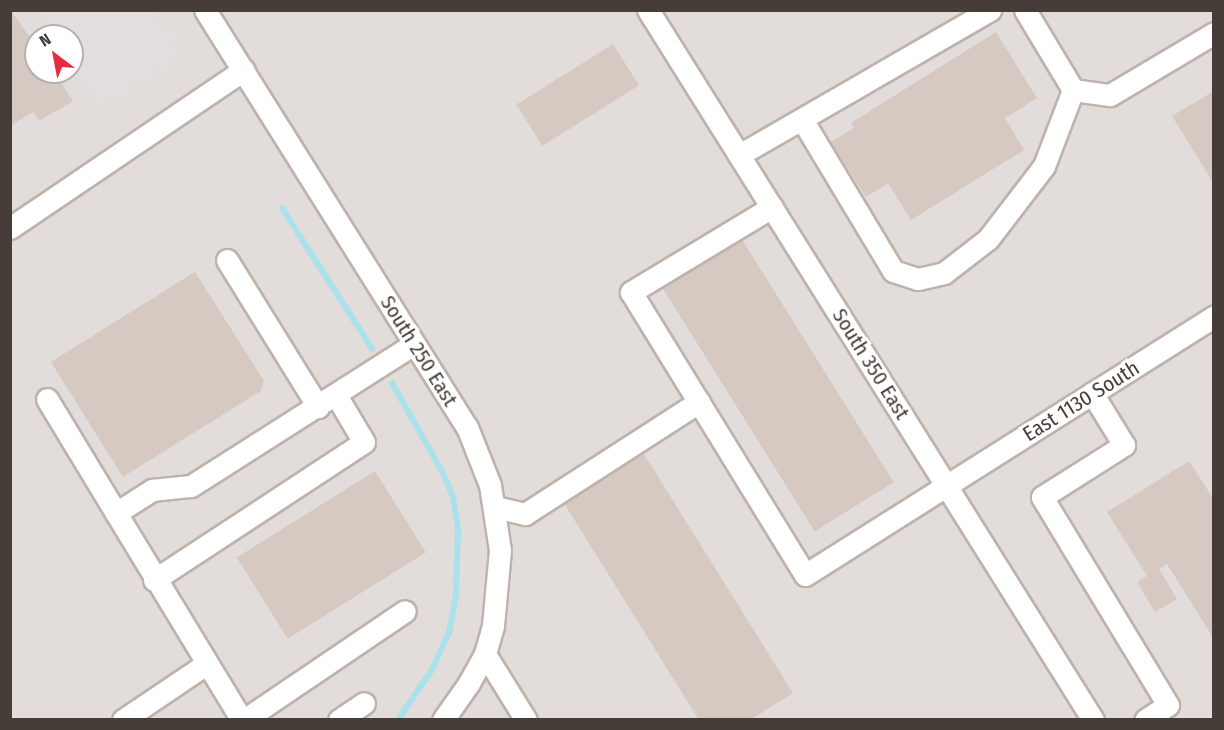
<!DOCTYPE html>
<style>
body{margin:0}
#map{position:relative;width:1224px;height:730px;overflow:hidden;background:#f3ede9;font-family:"Fira Sans Condensed",sans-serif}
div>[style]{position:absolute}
.industrial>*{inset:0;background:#e2dcda}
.parking>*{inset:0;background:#e1dedd}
.stream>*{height:6px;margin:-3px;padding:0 3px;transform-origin:3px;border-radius:3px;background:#aae1ea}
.building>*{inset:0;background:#d6c9c2;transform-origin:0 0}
.roads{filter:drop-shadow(2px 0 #beb3ac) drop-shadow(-2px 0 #beb3ac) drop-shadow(0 2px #beb3ac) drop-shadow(0 -2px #beb3ac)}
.minor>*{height:21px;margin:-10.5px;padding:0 10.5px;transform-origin:10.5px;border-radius:10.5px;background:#fff}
span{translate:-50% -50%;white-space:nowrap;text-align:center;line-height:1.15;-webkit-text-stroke:6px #fff;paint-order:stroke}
.street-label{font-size:21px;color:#463d38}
.frame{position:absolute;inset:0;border:12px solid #463d38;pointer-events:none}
.north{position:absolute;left:24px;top:24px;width:60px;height:60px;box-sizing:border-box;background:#fff;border:2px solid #b5b1af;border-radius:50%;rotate:328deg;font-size:16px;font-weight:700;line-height:24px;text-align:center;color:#463d38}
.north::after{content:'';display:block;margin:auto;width:21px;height:27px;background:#e82a3f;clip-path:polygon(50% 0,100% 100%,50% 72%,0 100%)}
</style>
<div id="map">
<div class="industrial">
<div style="clip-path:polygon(evenodd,11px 11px,1213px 11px,1213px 719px,11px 719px,11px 11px,36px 36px,72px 36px,72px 72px,36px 72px,36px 36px)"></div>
</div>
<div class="parking">
<div style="clip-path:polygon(38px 11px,153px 11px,181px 54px,99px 105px,72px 63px,72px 36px,55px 36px)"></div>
</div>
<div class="stream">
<div style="left:282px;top:208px;width:167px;rotate:57.4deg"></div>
<div style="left:392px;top:383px;width:103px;rotate:60.5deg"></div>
<div style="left:443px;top:473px;width:26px;rotate:67deg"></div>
<div style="left:453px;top:497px;width:32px;rotate:81deg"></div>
<div style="left:458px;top:529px;width:65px;rotate:91.8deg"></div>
<div style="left:456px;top:594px;width:39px;rotate:100deg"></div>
<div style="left:449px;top:632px;width:39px;rotate:114deg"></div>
<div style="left:433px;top:668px;width:63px;rotate:123.9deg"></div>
</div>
<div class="building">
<div style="clip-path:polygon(10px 10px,36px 45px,36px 72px,54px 72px,73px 101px,39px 121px,33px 112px,10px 126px)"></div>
<div style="clip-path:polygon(996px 32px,1037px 98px,1005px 118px,1024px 150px,911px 220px,888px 183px,866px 197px,831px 142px,854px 128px,851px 123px)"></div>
<div style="left:613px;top:44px;width:49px;height:114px;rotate:58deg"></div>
<div style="clip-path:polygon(1214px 91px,1214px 184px,1172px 116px)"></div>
<div style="left:741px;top:238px;width:288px;height:93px;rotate:58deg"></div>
<div style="clip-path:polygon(195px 272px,264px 381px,261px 391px,123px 477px,51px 362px)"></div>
<div style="clip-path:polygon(642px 451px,793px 693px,750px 720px,699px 720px,562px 500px)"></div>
<div style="clip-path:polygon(1189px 461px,1214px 500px,1214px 639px,1167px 564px,1159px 569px,1177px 599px,1155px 612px,1137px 582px,1147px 576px,1107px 512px)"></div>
<div style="left:375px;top:471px;width:96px;height:163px;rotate:58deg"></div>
</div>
<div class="roads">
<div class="minor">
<div style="left:205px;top:10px;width:492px;rotate:57.9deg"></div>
<div style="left:467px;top:427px;width:62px;rotate:68.4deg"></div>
<div style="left:490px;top:485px;width:66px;rotate:81.3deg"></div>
<div style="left:500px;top:550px;width:76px;rotate:95.3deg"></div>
<div style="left:493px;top:626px;width:29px;rotate:106deg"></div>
<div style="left:485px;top:654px;width:33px;rotate:119deg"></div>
<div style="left:469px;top:683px;width:45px;rotate:125.1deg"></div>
<div style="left:648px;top:10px;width:838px;rotate:57.92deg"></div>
<div style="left:1025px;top:10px;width:93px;rotate:59deg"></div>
<div style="left:1073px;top:90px;width:37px;rotate:8deg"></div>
<div style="left:1110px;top:95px;width:121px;rotate:-30.8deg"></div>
<div style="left:803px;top:121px;width:175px;rotate:59deg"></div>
<div style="left:893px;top:271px;width:26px;rotate:18deg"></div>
<div style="left:918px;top:279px;width:27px;rotate:-13deg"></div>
<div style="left:944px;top:273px;width:56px;rotate:-37.7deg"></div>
<div style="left:988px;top:239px;width:92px;rotate:-52.5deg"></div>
<div style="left:1044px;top:166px;width:81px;rotate:-69.1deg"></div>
<div style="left:739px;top:155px;width:290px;rotate:-30deg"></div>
<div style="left:772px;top:207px;width:165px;rotate:148.9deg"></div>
<div style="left:631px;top:292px;width:332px;rotate:58.4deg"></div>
<div style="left:805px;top:575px;width:484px;rotate:-32.3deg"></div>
<div style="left:10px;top:228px;width:282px;rotate:-34.1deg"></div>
<div style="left:227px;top:260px;width:173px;rotate:58.2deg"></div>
<div style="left:1092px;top:393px;width:61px;rotate:58.4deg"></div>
<div style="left:1124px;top:445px;width:97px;rotate:147.6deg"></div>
<div style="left:1042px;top:497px;width:243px;rotate:58.8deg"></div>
<div style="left:1168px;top:705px;width:27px;rotate:147deg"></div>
<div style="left:47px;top:399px;width:133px;rotate:58.8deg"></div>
<div style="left:116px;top:513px;width:43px;rotate:-32.6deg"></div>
<div style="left:152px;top:490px;width:39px;rotate:-6deg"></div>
<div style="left:191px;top:486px;width:264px;rotate:-32.5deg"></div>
<div style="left:495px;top:507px;width:31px;rotate:13deg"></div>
<div style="left:525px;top:514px;width:207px;rotate:-32.8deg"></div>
<div style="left:116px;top:513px;width:242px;rotate:58.7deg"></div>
<div style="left:154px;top:580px;width:251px;rotate:-33.3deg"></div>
<div style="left:364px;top:442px;width:55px;rotate:-120.8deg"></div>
<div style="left:485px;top:654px;width:78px;rotate:58.2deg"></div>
<div style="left:123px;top:720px;width:100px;rotate:-34deg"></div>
<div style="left:244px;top:720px;width:194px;rotate:-34.1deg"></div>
<div style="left:339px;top:720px;width:30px;rotate:-34deg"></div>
</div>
</div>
<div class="street-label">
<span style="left:419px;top:351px;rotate:58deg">South 250 East</span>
<span style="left:871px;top:364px;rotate:58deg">South 350 East</span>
<span style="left:1081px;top:401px;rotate:-32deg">East 1130 South</span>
</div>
<div class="frame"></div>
<div class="north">N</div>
</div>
